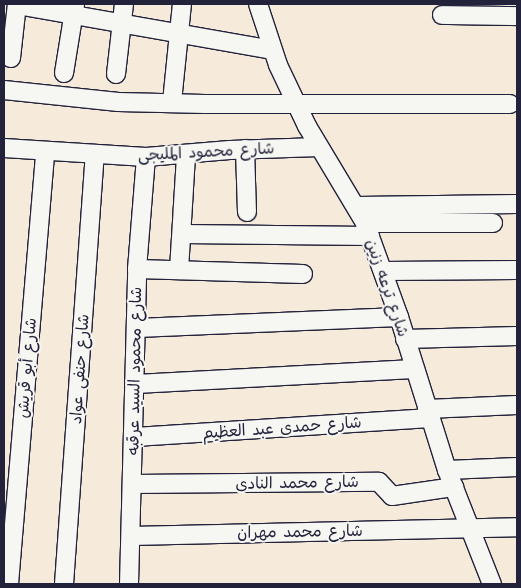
<!DOCTYPE html>
<meta charset="utf-8">
<style>
body{margin:0}
#map{position:relative;width:521px;height:588px;overflow:hidden;background:#f6eadb;font-family:"Architects Daughter","Playpen Sans Arabic",sans-serif}
div>[style]{position:absolute}
.roads{filter:drop-shadow(1px 0 #22223b) drop-shadow(-1px 0 #22223b) drop-shadow(0 1px #22223b) drop-shadow(0 -1px #22223b)}
.minor>*{height:18px;margin:-9px;padding:0 9px;transform-origin:9px;border-radius:9px;background:#f6f6f2}
span{translate:-50% -50%;white-space:nowrap;text-align:center;line-height:1.15;-webkit-text-stroke:4px #f6f6f2;paint-order:stroke}
.street-label{font-size:16px;color:#22223b}
.frame{position:absolute;inset:0;border:5px solid #22223b;pointer-events:none}
</style>
<div id="map">
<div class="roads">
<div class="minor">
<div style="left:258px;top:4px;width:64px;rotate:71.8deg"></div>
<div style="left:278px;top:65px;width:68px;rotate:64.6deg"></div>
<div style="left:307px;top:126px;width:113px;rotate:59.1deg"></div>
<div style="left:365px;top:223px;width:100px;rotate:70.1deg"></div>
<div style="left:399px;top:317px;width:160px;rotate:72.6deg"></div>
<div style="left:447px;top:470px;width:123px;rotate:68.5deg"></div>
<div style="left:17px;top:5px;width:259px;rotate:10deg"></div>
<div style="left:442px;top:15px;width:75px;rotate:0.8deg"></div>
<div style="left:11px;top:58px;width:54px;rotate:-83.7deg"></div>
<div style="left:64px;top:73px;width:69px;rotate:-80.8deg"></div>
<div style="left:116px;top:74px;width:70px;rotate:-83.5deg"></div>
<div style="left:4px;top:90px;width:115px;rotate:6deg"></div>
<div style="left:118px;top:102px;width:87px;rotate:1.3deg"></div>
<div style="left:205px;top:104px;width:305px"></div>
<div style="left:172px;top:102px;width:99px;rotate:-84.2deg"></div>
<div style="left:4px;top:148px;width:142px;rotate:3.6deg"></div>
<div style="left:146px;top:157px;width:84px;rotate:-4.8deg"></div>
<div style="left:230px;top:150px;width:89px;rotate:-1.9deg"></div>
<div style="left:245px;top:149px;width:63px;rotate:88.2deg"></div>
<div style="left:357px;top:206px;width:160px;rotate:-0.7deg"></div>
<div style="left:365px;top:223px;width:128px"></div>
<div style="left:182px;top:234px;width:188px;rotate:0.6deg"></div>
<div style="left:137px;top:269px;width:166px;rotate:1.7deg"></div>
<div style="left:179px;top:270px;width:114px;rotate:-86.5deg"></div>
<div style="left:383px;top:271px;width:134px;rotate:-0.4deg"></div>
<div style="left:137px;top:328px;width:262px;rotate:-2.4deg"></div>
<div style="left:405px;top:339px;width:112px;rotate:-1.5deg"></div>
<div style="left:136px;top:384px;width:278px;rotate:-3.1deg"></div>
<div style="left:427px;top:409px;width:90px;rotate:-2.5deg"></div>
<div style="left:135px;top:437px;width:296px;rotate:-3.7deg"></div>
<div style="left:447px;top:470px;width:70px;rotate:-2.5deg"></div>
<div style="left:133px;top:484px;width:246px;rotate:-0.5deg"></div>
<div style="left:379px;top:482px;width:19px;rotate:47deg"></div>
<div style="left:392px;top:496px;width:63px;rotate:-8.3deg"></div>
<div style="left:131px;top:536px;width:386px;rotate:-1.3deg"></div>
<div style="left:9px;top:584px;width:434px;rotate:-85.2deg"></div>
<div style="left:64px;top:584px;width:431px;rotate:-85.9deg"></div>
<div style="left:129px;top:584px;width:315px;rotate:-88.5deg"></div>
<div style="left:137px;top:269px;width:112px;rotate:-85.4deg"></div>
</div>
</div>
<div class="street-label">
<span style="left:206px;top:152px;rotate:-3deg">شارع محمود المليجى</span>
<span style="left:387px;top:288px;rotate:71deg">شارع ترعه زنين</span>
<span style="left:27px;top:368px;rotate:-85deg">شارع أبو قريش</span>
<span style="left:80px;top:369px;rotate:-86deg">شارع حنفى عواد</span>
<span style="left:135px;top:371px;rotate:-89deg">شارع محمود السيد عرقبه</span>
<span style="left:282px;top:428px;rotate:-4deg">شارع حمدى عبد العظيم</span>
<span style="left:297px;top:483px;rotate:-1deg">شارع محمد النادى</span>
<span style="left:300px;top:532px;rotate:-1deg">شارع محمد مهران</span>
</div>
<div class="frame"></div>
</div>
